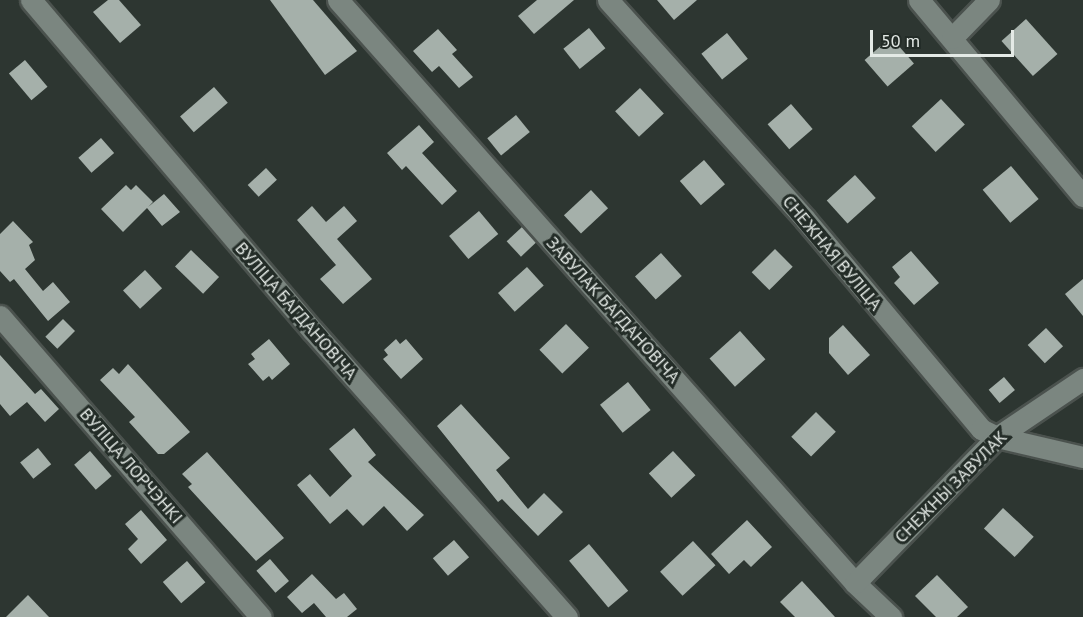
<!DOCTYPE html>
<meta charset="utf-8">
<style>
body{margin:0}
#map{position:relative;width:1083px;height:617px;overflow:hidden;background:#2d3631;font-family:"PT Sans",sans-serif}
div>[style]{position:absolute}
.building>*{inset:0;background:#a5b0aa;transform-origin:0 0}
.roads{filter:drop-shadow(2px 0 #4b524e) drop-shadow(-2px 0 #4b524e) drop-shadow(0 2px #4b524e) drop-shadow(0 -2px #4b524e)}
.minor>*{height:21px;margin:-10.5px;padding:0 10.5px;transform-origin:10.5px;border-radius:10.5px;background:#7b8680}
span{translate:-50% -50%;white-space:nowrap;text-align:center;line-height:1.15;-webkit-text-stroke:6px #232c27;paint-order:stroke}
.street-label{font-size:18px;color:#e4eae6}
.scale{position:absolute;left:870px;top:30px;width:144px;height:27px;box-sizing:border-box;border:3px solid #e4eae6;border-top:0;padding-left:8px;font-size:18px;line-height:21px;white-space:nowrap;color:#e4eae6;-webkit-text-stroke:4px #232c27;paint-order:stroke}
</style>
<div id="map">
<div class="building">
<div style="clip-path:polygon(108px 0,119px 0,141px 25px,120px 43px,93px 12px)"></div>
<div style="clip-path:polygon(270px 0,313px 0,357px 51px,325px 75px)"></div>
<div style="clip-path:polygon(537px 0,574px 0,534px 34px,518px 16px)"></div>
<div style="clip-path:polygon(657px 0,697px 0,674px 20px)"></div>
<div style="left:1026px;top:19px;width:47px;height:33px;rotate:48deg"></div>
<div style="left:589px;top:28px;width:26px;height:33px;rotate:51deg"></div>
<div style="clip-path:polygon(438px 29px,457px 50px,452px 54px,473px 77px,459px 88px,439px 66px,432px 72px,413px 51px)"></div>
<div style="left:727px;top:33px;width:33px;height:33px;rotate:51deg"></div>
<div style="left:891px;top:37px;width:35px;height:35px;rotate:49deg"></div>
<div style="left:25px;top:60px;width:35px;height:21px;rotate:50deg"></div>
<div style="left:214px;top:87px;width:21px;height:45px;rotate:49deg"></div>
<div style="left:640px;top:88px;width:35px;height:34px;rotate:47deg"></div>
<div style="left:941px;top:99px;width:35px;height:40px;rotate:47deg"></div>
<div style="left:791px;top:104px;width:33px;height:31px;rotate:49deg"></div>
<div style="left:516px;top:115px;width:22px;height:37px;rotate:51deg"></div>
<div style="clip-path:polygon(419px 125px,434px 142px,422px 153px,457px 191px,442px 205px,406px 166px,402px 170px,387px 153px)"></div>
<div style="left:101px;top:138px;width:20px;height:30px;rotate:49deg"></div>
<div style="left:704px;top:160px;width:32px;height:32px;rotate:49deg"></div>
<div style="left:1011px;top:166px;width:43px;height:37px;rotate:50deg"></div>
<div style="left:266px;top:168px;width:16px;height:25px;rotate:47deg"></div>
<div style="left:855px;top:175px;width:31px;height:38px;rotate:48deg"></div>
<div style="clip-path:polygon(126px 185px,131px 190px,136px 185px,153px 202px,148px 207px,164px 194px,180px 212px,162px 226px,147px 208px,123px 232px,101px 209px)"></div>
<div style="left:591px;top:190px;width:25px;height:37px;rotate:47deg"></div>
<div style="clip-path:polygon(312px 206px,326px 222px,344px 206px,357px 221px,337px 239px,372px 279px,343px 304px,320px 279px,336px 265px,297px 220px)"></div>
<div style="left:479px;top:211px;width:30px;height:39px;rotate:50deg"></div>
<div style="clip-path:polygon(13px 221px,33px 242px,29px 245px,35px 260px,25px 269px,43px 291px,53px 282px,70px 302px,48px 321px,14px 279px,10px 282px,0 271px,0 234px)"></div>
<div style="left:522px;top:227px;width:21px;height:21px;rotate:47deg"></div>
<div style="left:775px;top:249px;width:25px;height:33px;rotate:45deg"></div>
<div style="left:191px;top:250px;width:39px;height:23px;rotate:44deg"></div>
<div style="clip-path:polygon(911px 251px,939px 283px,914px 305px,894px 283px,900px 277px,892px 267px)"></div>
<div style="left:661px;top:253px;width:31px;height:35px;rotate:48deg"></div>
<div style="left:527px;top:267px;width:25px;height:39px;rotate:48deg"></div>
<div style="left:145px;top:270px;width:25px;height:30px;rotate:47deg"></div>
<div style="clip-path:polygon(1083px 279px,1083px 316px,1065px 294px)"></div>
<div style="left:63px;top:319px;width:17px;height:25px;rotate:45deg"></div>
<div style="left:566px;top:324px;width:33px;height:37px;rotate:46deg"></div>
<div style="clip-path:polygon(843px 325px,870px 355px,848px 375px,829px 353px,829px 338px)"></div>
<div style="left:1046px;top:328px;width:25px;height:25px;rotate:47deg"></div>
<div style="left:740px;top:331px;width:38px;height:41px;rotate:48deg"></div>
<div style="clip-path:polygon(269px 339px,290px 364px,272px 380px,269px 376px,263px 381px,248px 364px,255px 359px,251px 354px)"></div>
<div style="clip-path:polygon(396px 339px,400px 344px,406px 339px,423px 359px,401px 379px,383px 359px,388px 355px,384px 350px)"></div>
<div style="clip-path:polygon(0 355px,35px 394px,41px 389px,59px 409px,45px 422px,27px 402px,10px 416px,0 404px)"></div>
<div style="clip-path:polygon(128px 364px,190px 432px,164px 454px,158px 454px,129px 422px,135px 417px,100px 380px,113px 368px,119px 374px)"></div>
<div style="left:1004px;top:377px;width:17px;height:20px;rotate:50deg"></div>
<div style="left:628px;top:382px;width:36px;height:36px;rotate:51deg"></div>
<div style="clip-path:polygon(461px 404px,510px 458px,496px 470px,528px 509px,544px 493px,563px 512px,538px 536px,502px 499px,498px 502px,437px 426px)"></div>
<div style="left:816px;top:412px;width:28px;height:35px;rotate:45deg"></div>
<div style="clip-path:polygon(354px 428px,376px 455px,368px 462px,424px 515px,407px 531px,384px 506px,363px 526px,347px 509px,330px 524px,297px 485px,310px 474px,330px 497px,352px 476px,329px 449px)"></div>
<div style="left:38px;top:448px;width:21px;height:23px;rotate:51deg"></div>
<div style="left:90px;top:451px;width:33px;height:21px;rotate:49deg"></div>
<div style="left:673px;top:451px;width:33px;height:33px;rotate:47deg"></div>
<div style="clip-path:polygon(207px 452px,284px 538px,256px 561px,188px 487px,192px 484px,182px 474px)"></div>
<div style="left:1003px;top:508px;width:42px;height:28px;rotate:43deg"></div>
<div style="clip-path:polygon(141px 510px,167px 540px,141px 564px,128px 549px,138px 539px,125px 524px)"></div>
<div style="clip-path:polygon(747px 520px,772px 547px,751px 567px,744px 560px,729px 574px,711px 554px)"></div>
<div style="left:454px;top:540px;width:23px;height:28px;rotate:49deg"></div>
<div style="left:693px;top:541px;width:33px;height:45px;rotate:47deg"></div>
<div style="left:589px;top:544px;width:61px;height:26px;rotate:50deg"></div>
<div style="left:270px;top:559px;width:29px;height:18px;rotate:49deg"></div>
<div style="left:187px;top:561px;width:28px;height:32px;rotate:49deg"></div>
<div style="clip-path:polygon(312px 574px,336px 599px,344px 593px,357px 609px,347px 617px,326px 617px,314px 603px,302px 613px,287px 597px)"></div>
<div style="clip-path:polygon(937px 575px,968px 607px,957px 617px,936px 617px,915px 596px)"></div>
<div style="clip-path:polygon(802px 581px,835px 617px,795px 617px,780px 602px)"></div>
<div style="clip-path:polygon(28px 595px,49px 617px,6px 617px)"></div>
</div>
<div class="roads">
<div class="minor">
<div style="left:31px;top:0;width:433px;rotate:49.6deg"></div>
<div style="left:312px;top:330px;width:384px;rotate:48.4deg"></div>
<div style="left:338px;top:0;width:779px;rotate:48.43deg"></div>
<div style="left:855px;top:583px;width:50px;rotate:43.4deg"></div>
<div style="left:608px;top:0;width:295px;rotate:48deg"></div>
<div style="left:805px;top:219px;width:274px;rotate:50deg"></div>
<div style="left:981px;top:429px;width:18px;rotate:27deg"></div>
<div style="left:997px;top:437px;width:88px;rotate:13.1deg"></div>
<div style="left:919px;top:0;width:256px;rotate:50.1deg"></div>
<div style="left:952px;top:38px;width:53px;rotate:-45.8deg"></div>
<div style="left:0;top:316px;width:398px;rotate:49.1deg"></div>
<div style="left:855px;top:583px;width:204px;rotate:-45.8deg"></div>
<div style="left:997px;top:437px;width:104px;rotate:-34deg"></div>
</div>
</div>
<div class="street-label">
<span style="left:832px;top:253px;rotate:50deg">СНЕЖНАЯ ВУЛІЦА</span>
<span style="left:613px;top:310px;rotate:48deg">ЗАВУЛАК БАГДАНОВІЧА</span>
<span style="left:296px;top:311px;rotate:49deg">ВУЛІЦА БАГДАНОВІЧА</span>
<span style="left:131px;top:466px;rotate:49deg">ВУЛІЦА ЛОРЧЭНКІ</span>
<span style="left:951px;top:487px;rotate:-45deg">СНЕЖНЫ ЗАВУЛАК</span>
</div>
<div class="scale">50 m</div>
</div>
